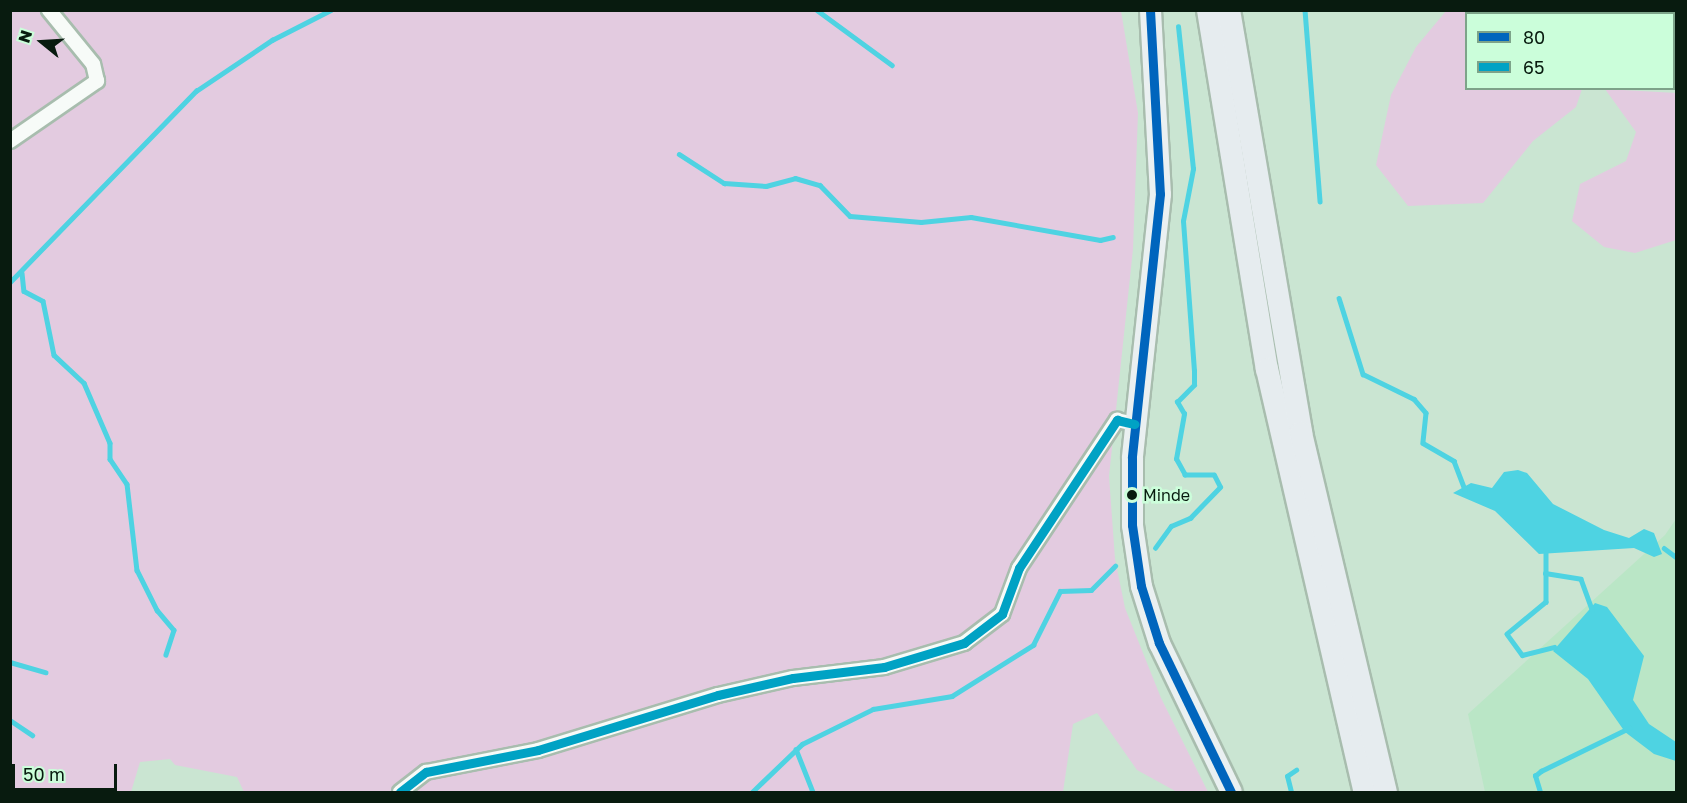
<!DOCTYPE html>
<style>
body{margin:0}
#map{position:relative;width:1687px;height:803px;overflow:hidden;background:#cae5d2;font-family:"Golos Text",sans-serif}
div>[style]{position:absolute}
.built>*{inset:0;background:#bae6c6}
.green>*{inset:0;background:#e3cbe0}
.water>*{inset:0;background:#4ed3e2}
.stream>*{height:4.5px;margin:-2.25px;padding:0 2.25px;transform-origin:2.25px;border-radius:2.25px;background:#4ed3e2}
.roads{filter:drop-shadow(2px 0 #a8bdae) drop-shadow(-2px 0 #a8bdae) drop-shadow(0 2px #a8bdae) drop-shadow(0 -2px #a8bdae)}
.minor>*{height:14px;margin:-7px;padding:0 7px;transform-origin:7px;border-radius:7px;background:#f7fbf8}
.primary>*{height:21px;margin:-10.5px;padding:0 10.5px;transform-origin:10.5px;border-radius:10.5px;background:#eaf0f1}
.trunk>*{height:22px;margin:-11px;padding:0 11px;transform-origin:11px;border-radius:11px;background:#e6ecef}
.bus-1>*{height:9px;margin:-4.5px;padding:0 4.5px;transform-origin:4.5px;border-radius:4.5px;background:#0065bd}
.bus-2>*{height:9px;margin:-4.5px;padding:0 4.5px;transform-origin:4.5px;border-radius:4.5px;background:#00a2c4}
.dots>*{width:16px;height:16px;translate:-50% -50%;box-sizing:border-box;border:3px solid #cbfeda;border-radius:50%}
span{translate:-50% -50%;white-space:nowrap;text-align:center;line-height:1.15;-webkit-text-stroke:5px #cbfeda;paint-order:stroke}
.bus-label{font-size:16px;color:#081b0f}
.left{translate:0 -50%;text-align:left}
.frame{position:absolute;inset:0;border:12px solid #081b0f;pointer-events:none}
.legend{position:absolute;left:1465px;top:12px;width:210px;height:78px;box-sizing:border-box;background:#cbfeda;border:2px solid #7da389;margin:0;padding:8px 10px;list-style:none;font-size:18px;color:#081b0f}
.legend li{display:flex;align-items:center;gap:12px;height:30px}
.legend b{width:30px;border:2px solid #7da389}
.north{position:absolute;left:12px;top:12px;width:60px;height:60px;-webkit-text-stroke:4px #cbfeda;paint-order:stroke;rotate:288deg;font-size:16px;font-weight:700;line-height:24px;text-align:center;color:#081b0f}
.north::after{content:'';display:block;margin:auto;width:21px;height:27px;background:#081b0f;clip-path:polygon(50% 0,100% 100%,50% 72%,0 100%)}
.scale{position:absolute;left:12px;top:764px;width:105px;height:27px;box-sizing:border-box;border:3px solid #081b0f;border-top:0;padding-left:8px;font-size:18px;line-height:21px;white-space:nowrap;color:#081b0f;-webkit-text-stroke:4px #cbfeda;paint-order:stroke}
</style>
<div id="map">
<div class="built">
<div style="clip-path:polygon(1676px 519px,1676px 792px,1485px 792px,1468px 714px,1665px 535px)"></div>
</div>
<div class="green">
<div style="clip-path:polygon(10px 11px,1121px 11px,1138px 113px,1133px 249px,1109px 476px,1115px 559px,1125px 608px,1161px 698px,1208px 792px,1177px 792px,1137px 770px,1097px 713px,1073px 724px,1063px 792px,244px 792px,237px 777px,175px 765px,170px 759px,140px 762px,131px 792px,11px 792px)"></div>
<div style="clip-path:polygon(1446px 11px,1585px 11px,1466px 14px,1466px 88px,1582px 89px,1576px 107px,1533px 141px,1483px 203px,1408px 206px,1376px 165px,1391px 95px,1416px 47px)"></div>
<div style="clip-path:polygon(1605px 89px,1676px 93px,1676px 240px,1635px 253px,1604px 247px,1572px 221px,1580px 184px,1626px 161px,1636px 132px)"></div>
</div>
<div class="water">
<div style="clip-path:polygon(1518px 470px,1527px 473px,1553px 504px,1604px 530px,1629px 538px,1644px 529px,1654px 533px,1662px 554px,1654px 557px,1634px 548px,1539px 554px,1495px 511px,1453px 493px,1471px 483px,1492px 488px,1504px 472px)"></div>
<div style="clip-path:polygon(1595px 603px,1607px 607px,1644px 656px,1633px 700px,1649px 724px,1676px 742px,1676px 761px,1654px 754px,1625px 732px,1588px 679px,1553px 651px)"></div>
</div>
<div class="stream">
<div style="left:817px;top:10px;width:93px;rotate:36.3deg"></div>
<div style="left:1305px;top:10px;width:192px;rotate:85.5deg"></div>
<div style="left:679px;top:154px;width:54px;rotate:32.8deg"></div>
<div style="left:724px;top:183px;width:42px;rotate:4.1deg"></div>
<div style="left:766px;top:186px;width:30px;rotate:-15deg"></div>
<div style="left:795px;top:178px;width:26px;rotate:16deg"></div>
<div style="left:820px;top:185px;width:43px;rotate:45.9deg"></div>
<div style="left:850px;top:216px;width:71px;rotate:4.8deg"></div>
<div style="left:921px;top:222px;width:50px;rotate:-5.7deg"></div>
<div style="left:971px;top:217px;width:131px;rotate:10.1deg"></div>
<div style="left:1100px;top:240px;width:13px;rotate:-13deg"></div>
<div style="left:22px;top:273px;width:18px;rotate:84deg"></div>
<div style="left:24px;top:291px;width:21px;rotate:28deg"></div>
<div style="left:43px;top:301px;width:55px;rotate:78.5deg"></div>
<div style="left:54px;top:355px;width:41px;rotate:43deg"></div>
<div style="left:84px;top:383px;width:65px;rotate:66.6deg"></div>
<div style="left:110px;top:443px;width:16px;rotate:90deg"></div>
<div style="left:110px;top:459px;width:30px;rotate:56deg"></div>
<div style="left:127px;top:484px;width:87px;rotate:83.4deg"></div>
<div style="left:137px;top:570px;width:45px;rotate:63.4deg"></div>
<div style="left:157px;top:610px;width:26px;rotate:50deg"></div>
<div style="left:174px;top:630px;width:26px;rotate:108deg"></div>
<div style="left:10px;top:282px;width:267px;rotate:-45.8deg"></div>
<div style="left:196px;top:91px;width:92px;rotate:-33.9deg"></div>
<div style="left:272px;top:40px;width:66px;rotate:-27deg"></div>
<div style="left:1339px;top:298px;width:80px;rotate:72.5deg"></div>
<div style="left:1363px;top:374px;width:57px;rotate:26.1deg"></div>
<div style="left:1414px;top:399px;width:18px;rotate:49deg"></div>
<div style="left:1426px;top:413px;width:30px;rotate:96deg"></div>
<div style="left:1423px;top:443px;width:36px;rotate:30deg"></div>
<div style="left:1454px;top:461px;width:31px;rotate:69deg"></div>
<div style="left:1155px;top:548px;width:27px;rotate:-54deg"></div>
<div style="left:1171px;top:526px;width:21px;rotate:-23deg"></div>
<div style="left:1190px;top:518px;width:43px;rotate:-45.9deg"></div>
<div style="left:1220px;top:487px;width:13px;rotate:-117deg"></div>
<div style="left:1214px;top:475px;width:29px;rotate:180deg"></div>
<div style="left:1185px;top:475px;width:18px;rotate:-119deg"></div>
<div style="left:1176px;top:459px;width:46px;rotate:-79.9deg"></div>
<div style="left:1184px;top:414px;width:14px;rotate:-120deg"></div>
<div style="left:1177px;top:402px;width:24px;rotate:-45deg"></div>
<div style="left:1194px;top:385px;width:14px;rotate:-90deg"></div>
<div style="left:1194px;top:371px;width:150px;rotate:-94.2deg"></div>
<div style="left:1183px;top:221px;width:53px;rotate:-79.1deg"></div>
<div style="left:1193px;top:169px;width:143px;rotate:-96deg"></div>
<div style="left:1664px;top:548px;width:15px;rotate:37deg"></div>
<div style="left:1546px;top:550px;width:52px;rotate:90deg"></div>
<div style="left:1546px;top:602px;width:50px;rotate:140.6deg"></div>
<div style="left:1507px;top:634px;width:26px;rotate:54deg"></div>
<div style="left:1522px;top:655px;width:33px;rotate:-14deg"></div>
<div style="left:1545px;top:573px;width:36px;rotate:9deg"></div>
<div style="left:1581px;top:579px;width:33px;rotate:70deg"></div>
<div style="left:10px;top:662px;width:37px;rotate:16deg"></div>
<div style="left:10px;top:720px;width:27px;rotate:34deg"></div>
<div style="left:796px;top:749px;width:46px;rotate:68.4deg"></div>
<div style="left:752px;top:792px;width:69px;rotate:-43.8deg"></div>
<div style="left:802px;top:744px;width:79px;rotate:-26.2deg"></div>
<div style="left:873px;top:709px;width:80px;rotate:-9.3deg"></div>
<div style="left:952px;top:696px;width:96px;rotate:-32.2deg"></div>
<div style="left:1033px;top:645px;width:60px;rotate:-63.4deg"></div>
<div style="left:1060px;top:591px;width:31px;rotate:-2deg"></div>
<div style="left:1091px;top:590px;width:34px;rotate:-45deg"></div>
<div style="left:1291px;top:792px;width:16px;rotate:-104deg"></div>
<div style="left:1287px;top:776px;width:11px;rotate:-34deg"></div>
<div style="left:1540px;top:792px;width:17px;rotate:-107deg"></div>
<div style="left:1535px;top:776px;width:8px;rotate:-40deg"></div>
<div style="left:1541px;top:771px;width:98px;rotate:-26deg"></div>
</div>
<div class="roads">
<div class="minor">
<div style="left:10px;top:141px;width:106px;rotate:-34.6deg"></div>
<div style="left:97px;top:81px;width:17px;rotate:-103deg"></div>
<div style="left:93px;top:64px;width:70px;rotate:-129.2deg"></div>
<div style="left:400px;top:792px;width:33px;rotate:-38deg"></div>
<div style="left:426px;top:772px;width:114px;rotate:-11.1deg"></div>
<div style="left:538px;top:750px;width:188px;rotate:-17deg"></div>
<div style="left:718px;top:695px;width:77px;rotate:-12.8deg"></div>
<div style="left:793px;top:678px;width:92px;rotate:-6.9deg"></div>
<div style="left:884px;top:667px;width:84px;rotate:-16.7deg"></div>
<div style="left:964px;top:643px;width:48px;rotate:-37.3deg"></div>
<div style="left:1002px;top:614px;width:49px;rotate:-69.7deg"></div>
<div style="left:1019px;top:568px;width:178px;rotate:-56.5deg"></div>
<div style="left:1117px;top:420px;width:18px;rotate:13deg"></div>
</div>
<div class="primary">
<div style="left:1150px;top:10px;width:184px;rotate:86.9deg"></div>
<div style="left:1160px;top:194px;width:265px;rotate:96.1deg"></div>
<div style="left:1132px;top:458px;width:67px;rotate:90deg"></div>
<div style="left:1132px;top:525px;width:62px;rotate:81.6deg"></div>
<div style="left:1141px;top:586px;width:60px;rotate:72.5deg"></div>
<div style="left:1159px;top:643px;width:165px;rotate:64.2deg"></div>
</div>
<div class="trunk">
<div style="left:1208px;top:10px;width:364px;rotate:80.7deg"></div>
<div style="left:1267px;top:369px;width:434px;rotate:77deg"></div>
<div style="left:1229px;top:10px;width:429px;rotate:80.3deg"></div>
<div style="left:1301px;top:433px;width:369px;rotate:76.7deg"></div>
</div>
</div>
<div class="bus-1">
<div style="left:1150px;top:10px;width:184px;rotate:86.9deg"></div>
<div style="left:1160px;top:194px;width:265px;rotate:96.1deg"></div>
<div style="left:1132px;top:458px;width:67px;rotate:90deg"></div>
<div style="left:1132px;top:525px;width:62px;rotate:81.6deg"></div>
<div style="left:1141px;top:586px;width:60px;rotate:72.5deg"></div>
<div style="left:1159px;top:643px;width:165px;rotate:64.2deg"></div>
</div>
<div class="bus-2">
<div style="left:400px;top:792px;width:33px;rotate:-38deg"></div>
<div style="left:426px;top:772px;width:114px;rotate:-11.1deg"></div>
<div style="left:538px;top:750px;width:188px;rotate:-17deg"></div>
<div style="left:718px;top:695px;width:77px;rotate:-12.8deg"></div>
<div style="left:793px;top:678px;width:92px;rotate:-6.9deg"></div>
<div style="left:884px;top:667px;width:84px;rotate:-16.7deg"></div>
<div style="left:964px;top:643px;width:48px;rotate:-37.3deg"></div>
<div style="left:1002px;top:614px;width:49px;rotate:-69.7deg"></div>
<div style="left:1019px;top:568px;width:178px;rotate:-56.5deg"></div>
<div style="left:1117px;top:420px;width:18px;rotate:13deg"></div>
</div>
<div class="dots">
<div style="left:1132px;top:495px;background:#081b0f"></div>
</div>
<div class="bus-label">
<span class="left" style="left:1143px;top:495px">Minde</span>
</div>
<div class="frame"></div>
<ul class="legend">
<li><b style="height:8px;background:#0065bd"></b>80</li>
<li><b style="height:8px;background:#00a2c4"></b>65</li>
</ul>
<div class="north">N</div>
<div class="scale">50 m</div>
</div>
